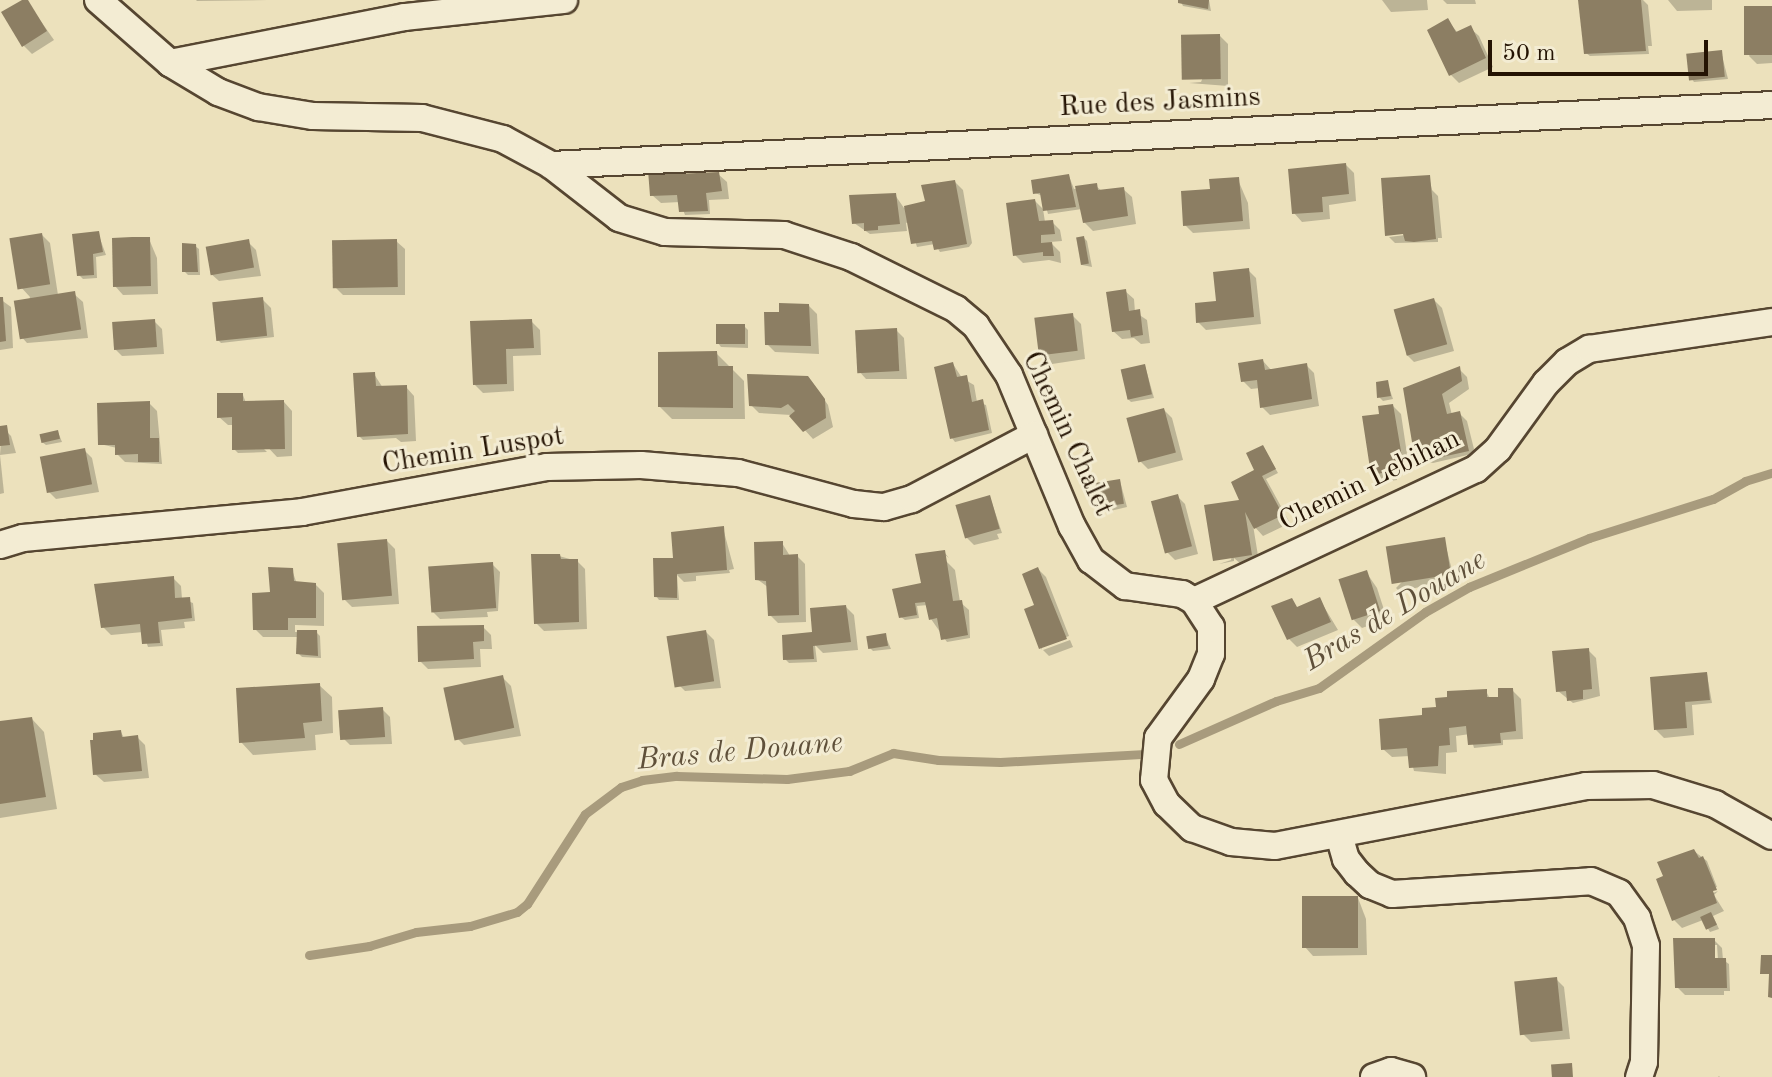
<!DOCTYPE html>
<style>
body{margin:0}
#map{position:relative;width:1772px;height:1077px;overflow:hidden;background:#ece1bc;font-family:"Old Standard TT",serif}
div>[style]{position:absolute}
.shadow>*{inset:0;background:#0003;transform-origin:0 0}
.stream>*{height:9px;margin:-4.5px;padding:0 4.5px;transform-origin:4.5px;border-radius:4.5px;background:#a89b7d}
.building>*{inset:0;background:#8c7e63;transform-origin:0 0}
.roads{filter:drop-shadow(2px 0 #564631) drop-shadow(-2px 0 #564631) drop-shadow(0 2px #564631) drop-shadow(0 -2px #564631)}
.minor>*{height:26px;margin:-13px;padding:0 13px;transform-origin:13px;border-radius:13px;background:#f3ecd3}
span{translate:-50% -50%;white-space:nowrap;text-align:center;line-height:1.15;-webkit-text-stroke:6px #f3ecd3;paint-order:stroke}
.street-label{font-size:28px;color:#241303}
.water-label{font-size:30px;color:#5f503a;font-style:italic}
.scale{position:absolute;left:1488px;top:40px;width:220px;height:36px;box-sizing:border-box;border:4px solid #241303;border-top:0;padding-left:10px;font-size:24px;line-height:28px;white-space:nowrap;color:#241303;-webkit-text-stroke:6px #f3ecd3;paint-order:stroke}
</style>
<div id="map">
<div class="shadow">
<div style="clip-path:polygon(26px 0,54px 40px,32px 54px,24px 46px)"></div>
<div style="clip-path:polygon(196px 0,268px 0,197px 1px)"></div>
<div style="clip-path:polygon(1180px 0,1209px 0,1211px 11px,1183px 6px)"></div>
<div style="clip-path:polygon(1382px 0,1427px 0,1428px 10px,1391px 12px)"></div>
<div style="clip-path:polygon(1443px 0,1475px 0,1476px 4px,1447px 4px)"></div>
<div style="clip-path:polygon(1580px 0,1643px 0,1648px 5px,1652px 46px,1648px 46px,1649px 54px,1590px 56px,1586px 53px)"></div>
<div style="clip-path:polygon(1668px 0,1712px 0,1712px 10px,1677px 11px)"></div>
<div style="clip-path:polygon(1772px 8px,1772px 63px,1757px 64px,1749px 56px)"></div>
<div style="clip-path:polygon(1447px 20px,1458px 33px,1470px 28px,1479px 36px,1493px 67px,1459px 83px,1451px 75px)"></div>
<div style="clip-path:polygon(1220px 36px,1228px 44px,1228px 86px,1189px 83px,1201px 82px)"></div>
<div style="clip-path:polygon(1721px 52px,1728px 79px,1694px 82px,1691px 78px)"></div>
<div style="clip-path:polygon(1346px 165px,1354px 173px,1356px 201px,1329px 205px,1330px 219px,1302px 222px,1294px 213px)"></div>
<div style="clip-path:polygon(674px 170px,680px 176px,718px 174px,727px 182px,729px 199px,709px 200px,710px 214px,685px 215px,680px 202px,661px 203px,652px 195px)"></div>
<div style="clip-path:polygon(1069px 176px,1074px 189px,1096px 186px,1103px 192px,1123px 189px,1132px 197px,1136px 224px,1093px 231px,1084px 222px,1082px 209px,1048px 214px,1043px 196px,1035px 193px)"></div>
<div style="clip-path:polygon(1429px 177px,1432px 190px,1438px 196px,1442px 238px,1438px 238px,1438px 242px,1395px 243px,1389px 237px,1405px 235px)"></div>
<div style="clip-path:polygon(1238px 180px,1248px 203px,1250px 229px,1193px 233px,1185px 225px,1212px 191px)"></div>
<div style="clip-path:polygon(955px 182px,963px 190px,972px 243px,969px 247px,940px 252px,935px 244px,917px 247px,909px 222px,906px 223px,907px 231px,870px 234px,854px 223px,895px 195px,904px 208px,927px 203px)"></div>
<div style="clip-path:polygon(1035px 201px,1043px 209px,1045px 222px,1052px 222px,1060px 230px,1062px 241px,1050px 242px,1060px 252px,1061px 263px,1049px 260px,1023px 263px,1015px 255px)"></div>
<div style="clip-path:polygon(98px 233px,106px 255px,96px 257px,97px 278px,83px 279px,79px 275px)"></div>
<div style="clip-path:polygon(42px 235px,50px 243px,58px 295px,74px 294px,83px 302px,88px 338px,27px 343px,19px 334px,30px 297px,19px 285px)"></div>
<div style="clip-path:polygon(1084px 238px,1087px 241px,1092px 267px,1082px 265px)"></div>
<div style="clip-path:polygon(149px 239px,157px 258px,158px 294px,123px 295px,115px 286px)"></div>
<div style="clip-path:polygon(396px 241px,405px 249px,405px 295px,343px 295px,335px 287px)"></div>
<div style="clip-path:polygon(248px 242px,256px 250px,261px 276px,219px 281px,210px 273px)"></div>
<div style="clip-path:polygon(195px 246px,199px 249px,200px 275px,188px 275px,184px 271px)"></div>
<div style="clip-path:polygon(1248px 270px,1256px 278px,1261px 324px,1206px 330px,1198px 322px)"></div>
<div style="clip-path:polygon(1125px 291px,1134px 299px,1135px 312px,1147px 320px,1150px 343px,1141px 344px,1134px 338px,1122px 339px,1113px 331px)"></div>
<div style="clip-path:polygon(0 299px,11px 307px,13px 348px,0 350px)"></div>
<div style="clip-path:polygon(262px 299px,271px 308px,274px 337px,221px 343px,217px 339px)"></div>
<div style="clip-path:polygon(1434px 300px,1442px 308px,1454px 351px,1414px 362px,1406px 354px)"></div>
<div style="clip-path:polygon(809px 306px,817px 314px,819px 354px,775px 352px,767px 344px,781px 314px)"></div>
<div style="clip-path:polygon(1072px 315px,1081px 324px,1085px 359px,1052px 364px,1044px 356px)"></div>
<div style="clip-path:polygon(154px 321px,162px 329px,164px 354px,122px 356px,114px 348px)"></div>
<div style="clip-path:polygon(531px 321px,540px 330px,541px 355px,513px 356px,514px 391px,483px 393px,475px 385px,472px 323px)"></div>
<div style="clip-path:polygon(744px 326px,748px 330px,748px 348px,721px 347px,718px 343px)"></div>
<div style="clip-path:polygon(896px 330px,904px 338px,907px 379px,866px 379px,858px 370px)"></div>
<div style="clip-path:polygon(716px 353px,744px 381px,745px 419px,672px 419px,660px 407px)"></div>
<div style="clip-path:polygon(1263px 361px,1272px 371px,1306px 365px,1314px 373px,1319px 406px,1270px 415px,1262px 407px,1260px 388px,1251px 389px,1243px 381px)"></div>
<div style="clip-path:polygon(953px 364px,962px 378px,974px 385px,977px 402px,986px 405px,992px 433px,955px 442px,952px 438px)"></div>
<div style="clip-path:polygon(1145px 366px,1154px 398px,1131px 402px,1127px 398px)"></div>
<div style="clip-path:polygon(1459px 369px,1467px 377px,1469px 389px,1449px 403px,1452px 415px,1459px 413px,1467px 421px,1474px 449px,1472px 454px,1433px 463px,1424px 461px,1416px 453px,1405px 390px)"></div>
<div style="clip-path:polygon(374px 374px,383px 388px,406px 387px,414px 396px,416px 441px,401px 442px,396px 438px,363px 440px,359px 436px)"></div>
<div style="clip-path:polygon(812px 382px,828px 405px,833px 427px,813px 439px,791px 415px,759px 413px,751px 405px)"></div>
<div style="clip-path:polygon(1387px 382px,1393px 399px,1383px 401px,1379px 397px)"></div>
<div style="clip-path:polygon(243px 395px,246px 403px,284px 402px,292px 411px,292px 456px,277px 457px,262px 441px,259px 444px,267px 452px,238px 453px,234px 449px,234px 425px,228px 425px,219px 417px)"></div>
<div style="clip-path:polygon(149px 403px,157px 411px,162px 464px,125px 462px,117px 454px,117px 448px,100px 444px)"></div>
<div style="clip-path:polygon(1393px 406px,1401px 414px,1409px 467px,1406px 468px,1407px 472px,1396px 474px,1397px 480px,1381px 482px,1373px 474px,1382px 416px)"></div>
<div style="clip-path:polygon(1164px 410px,1172px 418px,1183px 460px,1148px 469px,1140px 461px)"></div>
<div style="clip-path:polygon(2px 427px,11px 436px,16px 453px,0 455px)"></div>
<div style="clip-path:polygon(58px 432px,62px 442px,46px 445px,42px 442px)"></div>
<div style="clip-path:polygon(1263px 447px,1278px 473px,1266px 479px,1290px 523px,1263px 536px,1253px 525px,1259px 562px,1242px 565px,1234px 558px,1234px 561px,1219px 564px,1231px 560px,1242px 502px,1258px 470px)"></div>
<div style="clip-path:polygon(84px 450px,92px 458px,99px 492px,56px 499px,48px 491px)"></div>
<div style="clip-path:polygon(0 455px,4px 493px,0 494px)"></div>
<div style="clip-path:polygon(1120px 481px,1127px 507px,1106px 512px,1102px 508px)"></div>
<div style="clip-path:polygon(1177px 496px,1185px 504px,1198px 554px,1175px 560px,1167px 552px)"></div>
<div style="clip-path:polygon(990px 497px,1002px 533px,997px 534px,999px 539px,974px 545px,966px 537px)"></div>
<div style="clip-path:polygon(723px 528px,734px 569px,729px 570px,730px 573px,696px 576px,696px 581px,684px 582px,677px 575px,679px 600px,659px 600px,656px 596px,675px 560px)"></div>
<div style="clip-path:polygon(1444px 539px,1454px 578px,1400px 592px,1396px 588px)"></div>
<div style="clip-path:polygon(387px 541px,395px 549px,399px 604px,352px 607px,344px 599px)"></div>
<div style="clip-path:polygon(782px 543px,790px 556px,797px 556px,805px 564px,806px 622px,778px 623px,770px 615px,769px 588px,757px 579px)"></div>
<div style="clip-path:polygon(944px 552px,949px 558px,945px 555px,945px 560px,955px 570px,960px 602px,969px 610px,970px 638px,947px 642px,931px 619px,928px 605px,917px 606px,919px 618px,905px 620px,901px 617px)"></div>
<div style="clip-path:polygon(559px 556px,577px 561px,585px 569px,587px 629px,544px 631px,536px 623px)"></div>
<div style="clip-path:polygon(492px 564px,500px 572px,498px 611px,487px 612px,488px 617px,440px 619px,432px 611px)"></div>
<div style="clip-path:polygon(1038px 569px,1046px 577px,1069px 636px,1042px 646px,1042px 650px,1027px 611px,1037px 606px)"></div>
<div style="clip-path:polygon(292px 570px,297px 584px,315px 584px,324px 593px,324px 626px,295px 625px,295px 632px,316px 632px,320px 636px,321px 658px,302px 657px,298px 653px,299px 637px,263px 637px,255px 629px,273px 594px)"></div>
<div style="clip-path:polygon(1366px 572px,1377px 588px,1387px 619px,1362px 628px,1354px 620px)"></div>
<div style="clip-path:polygon(173px 578px,181px 586px,182px 599px,193px 603px,195px 621px,184px 622px,185px 628px,161px 630px,163px 646px,148px 647px,143px 632px,111px 635px,103px 627px)"></div>
<div style="clip-path:polygon(1320px 600px,1338px 630px,1297px 647px,1289px 639px,1274px 607px,1298px 609px)"></div>
<div style="clip-path:polygon(846px 607px,854px 615px,858px 650px,823px 653px,815px 645px,817px 662px,789px 663px,785px 659px)"></div>
<div style="clip-path:polygon(483px 627px,491px 635px,492px 649px,480px 649px,481px 667px,428px 669px,420px 661px)"></div>
<div style="clip-path:polygon(706px 632px,714px 640px,721px 688px,685px 691px,677px 683px)"></div>
<div style="clip-path:polygon(885px 635px,891px 649px,873px 651px,869px 647px)"></div>
<div style="clip-path:polygon(1070px 640px,1073px 647px,1049px 656px,1043px 650px)"></div>
<div style="clip-path:polygon(1588px 650px,1596px 658px,1600px 696px,1573px 703px,1558px 691px)"></div>
<div style="clip-path:polygon(1707px 674px,1712px 703px,1692px 705px,1694px 735px,1664px 738px,1656px 730px)"></div>
<div style="clip-path:polygon(503px 678px,511px 686px,521px 736px,464px 745px,456px 737px)"></div>
<div style="clip-path:polygon(319px 685px,332px 697px,333px 733px,315px 735px,316px 750px,253px 755px,241px 742px)"></div>
<div style="clip-path:polygon(1512px 690px,1521px 699px,1523px 739px,1503px 740px,1503px 745px,1474px 748px,1470px 734px,1456px 736px,1457px 752px,1446px 753px,1446px 774px,1414px 771px,1410px 756px,1392px 757px,1383px 749px,1435px 709px,1486px 691px,1490px 699px,1501px 699px)"></div>
<div style="clip-path:polygon(382px 709px,390px 717px,392px 744px,350px 745px,342px 737px)"></div>
<div style="clip-path:polygon(32px 719px,44px 732px,57px 809px,0 818px,0 723px)"></div>
<div style="clip-path:polygon(121px 732px,124px 738px,137px 737px,145px 745px,149px 778px,104px 782px,95px 774px)"></div>
<div style="clip-path:polygon(1694px 851px,1707px 861px,1717px 887px,1708px 890px,1708px 895px,1718px 891px,1714px 895px,1724px 911px,1713px 916px,1719px 929px,1710px 932px,1703px 920px,1682px 928px,1674px 920px)"></div>
<div style="clip-path:polygon(1358px 898px,1366px 919px,1367px 955px,1313px 956px,1305px 947px)"></div>
<div style="clip-path:polygon(evenodd,1714px 940px,1722px 948px,1723px 960px,1729px 964px,1730px 991px,1724px 991px,1724px 995px,1685px 995px,1677px 987px,1714px 940px,1713px 945px,1717px 945px,1718px 960px,1714px 960px,1713px 945px)"></div>
<div style="clip-path:polygon(1556px 979px,1564px 987px,1570px 1039px,1531px 1042px,1523px 1034px)"></div>
<div style="left:1719px;top:1076px;width:1px;height:49px;rotate:45deg"></div>
</div>
<div class="stream">
<div style="left:1179px;top:744px;width:106px;rotate:-23.9deg"></div>
<div style="left:1276px;top:701px;width:45px;rotate:-16.8deg"></div>
<div style="left:1319px;top:688px;width:130px;rotate:-35.6deg"></div>
<div style="left:1425px;top:612px;width:51px;rotate:-29.6deg"></div>
<div style="left:1469px;top:587px;width:130px;rotate:-22.2deg"></div>
<div style="left:1589px;top:538px;width:130px;rotate:-17.5deg"></div>
<div style="left:1713px;top:499px;width:37px;rotate:-29deg"></div>
<div style="left:1745px;top:481px;width:28px;rotate:-17deg"></div>
<div style="left:309px;top:955px;width:61px;rotate:-8.5deg"></div>
<div style="left:369px;top:946px;width:49px;rotate:-16.6deg"></div>
<div style="left:416px;top:932px;width:54px;rotate:-6.3deg"></div>
<div style="left:470px;top:926px;width:49px;rotate:-16.6deg"></div>
<div style="left:517px;top:912px;width:13px;rotate:-39deg"></div>
<div style="left:527px;top:904px;width:107px;rotate:-57.2deg"></div>
<div style="left:585px;top:814px;width:45px;rotate:-36.9deg"></div>
<div style="left:621px;top:787px;width:22px;rotate:-18deg"></div>
<div style="left:642px;top:780px;width:35px;rotate:-7deg"></div>
<div style="left:677px;top:776px;width:110px;rotate:1.6deg"></div>
<div style="left:787px;top:779px;width:63px;rotate:-7.4deg"></div>
<div style="left:849px;top:771px;width:48px;rotate:-22.2deg"></div>
<div style="left:893px;top:753px;width:46px;rotate:8.8deg"></div>
<div style="left:938px;top:760px;width:62px;rotate:1.8deg"></div>
<div style="left:1000px;top:762px;width:141px;rotate:-3.2deg"></div>
</div>
<div class="building">
<div style="clip-path:polygon(22px 0,28px 0,47px 31px,22px 47px,1px 12px)"></div>
<div style="clip-path:polygon(1178px 0,1209px 0,1208px 9px,1178px 3px)"></div>
<div style="clip-path:polygon(1578px 0,1641px 0,1646px 51px,1584px 54px)"></div>
<div style="left:1772px;top:6px;width:49px;height:28px;rotate:90deg"></div>
<div style="clip-path:polygon(1448px 18px,1456px 32px,1471px 25px,1486px 58px,1449px 76px,1427px 30px)"></div>
<div style="left:1220px;top:34px;width:45px;height:39px;rotate:89deg"></div>
<div style="left:1722px;top:50px;width:27px;height:36px;rotate:84deg"></div>
<div style="clip-path:polygon(1346px 163px,1349px 194px,1322px 197px,1323px 212px,1292px 214px,1288px 169px)"></div>
<div style="clip-path:polygon(675px 168px,675px 174px,719px 172px,722px 191px,706px 193px,708px 211px,679px 212px,677px 195px,650px 196px,648px 170px)"></div>
<div style="clip-path:polygon(1069px 174px,1076px 207px,1043px 211px,1040px 193px,1033px 194px,1031px 180px)"></div>
<div style="clip-path:polygon(1430px 175px,1436px 239px,1414px 242px,1405px 241px,1403px 234px,1385px 236px,1381px 178px)"></div>
<div style="clip-path:polygon(1239px 177px,1243px 221px,1183px 226px,1181px 191px,1210px 189px,1209px 179px)"></div>
<div style="clip-path:polygon(955px 180px,967px 244px,934px 250px,932px 241px,911px 244px,904px 206px,925px 201px,921px 185px)"></div>
<div style="clip-path:polygon(1097px 183px,1098px 190px,1124px 187px,1128px 216px,1083px 223px,1075px 186px)"></div>
<div style="clip-path:polygon(896px 193px,900px 224px,878px 226px,878px 230px,864px 231px,864px 223px,852px 224px,849px 195px)"></div>
<div style="clip-path:polygon(1035px 199px,1039px 221px,1053px 220px,1055px 234px,1041px 235px,1041px 243px,1052px 242px,1054px 256px,1043px 256px,1043px 252px,1013px 256px,1006px 203px)"></div>
<div style="clip-path:polygon(99px 231px,103px 252px,93px 254px,94px 275px,77px 276px,72px 234px)"></div>
<div style="left:42px;top:233px;width:52px;height:33px;rotate:81deg"></div>
<div style="left:1084px;top:236px;width:28px;height:8px;rotate:80deg"></div>
<div style="clip-path:polygon(132px 237px,150px 237px,151px 286px,113px 287px,112px 238px)"></div>
<div style="left:249px;top:239px;width:29px;height:44px;rotate:80deg"></div>
<div style="left:397px;top:239px;width:48px;height:65px;rotate:89deg"></div>
<div style="clip-path:polygon(182px 243px,196px 244px,198px 272px,182px 272px)"></div>
<div style="clip-path:polygon(1249px 268px,1254px 317px,1196px 323px,1195px 303px,1216px 301px,1213px 272px)"></div>
<div style="clip-path:polygon(1126px 289px,1129px 311px,1140px 309px,1143px 335px,1131px 337px,1130px 330px,1112px 332px,1106px 292px)"></div>
<div style="left:75px;top:291px;width:39px;height:62px;rotate:81deg"></div>
<div style="clip-path:polygon(0 297px,3px 297px,6px 341px,0 342px)"></div>
<div style="left:263px;top:297px;width:39px;height:51px;rotate:84deg"></div>
<div style="left:1434px;top:298px;width:48px;height:42px;rotate:74deg"></div>
<div style="clip-path:polygon(779px 303px,809px 304px,811px 346px,765px 345px,764px 312px,779px 312px)"></div>
<div style="left:1073px;top:313px;width:38px;height:39px;rotate:83deg"></div>
<div style="left:155px;top:319px;width:28px;height:43px;rotate:86deg"></div>
<div style="clip-path:polygon(532px 319px,534px 348px,506px 349px,507px 384px,473px 385px,470px 321px)"></div>
<div style="left:716px;top:324px;width:29px;height:20px"></div>
<div style="left:897px;top:328px;width:43px;height:42px;rotate:87deg"></div>
<div style="clip-path:polygon(717px 351px,718px 366px,733px 366px,733px 408px,658px 407px,658px 352px)"></div>
<div style="clip-path:polygon(1263px 359px,1265px 370px,1307px 363px,1312px 399px,1260px 408px,1257px 380px,1241px 382px,1238px 363px)"></div>
<div style="clip-path:polygon(953px 362px,957px 377px,967px 375px,972px 402px,983px 399px,989px 430px,950px 439px,934px 367px)"></div>
<div style="left:1145px;top:364px;width:31px;height:25px;rotate:77deg"></div>
<div style="clip-path:polygon(1460px 366px,1462px 381px,1442px 394px,1447px 414px,1460px 411px,1469px 451px,1428px 460px,1426px 451px,1414px 454px,1403px 388px)"></div>
<div style="clip-path:polygon(375px 372px,376px 386px,407px 385px,408px 434px,357px 437px,353px 373px)"></div>
<div style="clip-path:polygon(747px 374px,808px 376px,825px 399px,826px 418px,803px 432px,789px 416px,795px 411px,788px 404px,781px 408px,749px 406px)"></div>
<div style="clip-path:polygon(1388px 380px,1391px 396px,1377px 398px,1376px 382px)"></div>
<div style="clip-path:polygon(217px 393px,243px 393px,243px 401px,284px 400px,285px 449px,232px 450px,232px 417px,217px 418px)"></div>
<div style="clip-path:polygon(150px 401px,150px 438px,159px 438px,159px 462px,138px 462px,138px 454px,115px 455px,115px 445px,98px 445px,97px 403px)"></div>
<div style="clip-path:polygon(1393px 404px,1404px 469px,1371px 475px,1362px 416px,1379px 414px,1378px 406px)"></div>
<div style="left:1164px;top:408px;width:46px;height:39px;rotate:75deg"></div>
<div style="clip-path:polygon(7px 425px,10px 445px,0 446px,0 426px)"></div>
<div style="left:58px;top:430px;width:9px;height:19px;rotate:77deg"></div>
<div style="clip-path:polygon(1263px 445px,1276px 469px,1262px 476px,1283px 515px,1254px 529px,1245px 512px,1252px 555px,1213px 561px,1204px 505px,1239px 500px,1231px 482px,1254px 470px,1246px 453px)"></div>
<div style="left:85px;top:448px;width:37px;height:46px;rotate:79deg"></div>
<div style="left:1120px;top:479px;width:25px;height:25px;rotate:81deg"></div>
<div style="left:1178px;top:494px;width:54px;height:28px;rotate:75deg"></div>
<div style="left:990px;top:495px;width:35px;height:36px;rotate:74deg"></div>
<div style="clip-path:polygon(724px 526px,727px 570px,677px 574px,677px 598px,654px 597px,653px 558px,673px 558px,671px 532px)"></div>
<div style="left:1445px;top:537px;width:38px;height:60px;rotate:81deg"></div>
<div style="left:387px;top:539px;width:57px;height:50px;rotate:85deg"></div>
<div style="clip-path:polygon(783px 541px,783px 555px,798px 554px,799px 615px,768px 616px,766px 581px,755px 580px,754px 542px)"></div>
<div style="clip-path:polygon(945px 550px,953px 601px,962px 600px,968px 635px,941px 640px,937px 618px,929px 620px,925px 602px,915px 603px,917px 615px,899px 618px,892px 589px,921px 583px,915px 554px)"></div>
<div style="clip-path:polygon(531px 554px,560px 554px,561px 559px,578px 559px,579px 622px,534px 624px)"></div>
<div style="left:493px;top:562px;width:46px;height:65px;rotate:86deg"></div>
<div style="clip-path:polygon(268px 567px,293px 568px,294px 581px,316px 583px,316px 618px,288px 618px,288px 630px,253px 630px,252px 593px,270px 592px)"></div>
<div style="clip-path:polygon(1038px 567px,1067px 639px,1039px 649px,1024px 609px,1034px 605px,1022px 574px)"></div>
<div style="left:1367px;top:570px;width:43px;height:30px;rotate:72deg"></div>
<div style="clip-path:polygon(174px 576px,175px 598px,190px 597px,192px 618px,158px 622px,160px 643px,142px 644px,140px 624px,101px 628px,94px 584px)"></div>
<div style="clip-path:polygon(1320px 597px,1331px 622px,1287px 640px,1271px 606px,1292px 598px,1297px 607px)"></div>
<div style="clip-path:polygon(846px 605px,851px 642px,813px 646px,814px 659px,783px 660px,782px 635px,812px 632px,810px 608px)"></div>
<div style="clip-path:polygon(484px 625px,484px 641px,473px 642px,474px 659px,418px 662px,417px 626px)"></div>
<div style="clip-path:polygon(297px 630px,317px 630px,318px 656px,296px 654px)"></div>
<div style="left:706px;top:630px;width:52px;height:40px;rotate:81deg"></div>
<div style="left:886px;top:633px;width:13px;height:20px;rotate:81deg"></div>
<div style="clip-path:polygon(1589px 648px,1592px 689px,1583px 690px,1583px 699px,1567px 701px,1566px 691px,1556px 692px,1552px 651px)"></div>
<div style="clip-path:polygon(1707px 672px,1710px 700px,1685px 702px,1687px 728px,1654px 730px,1650px 677px)"></div>
<div style="left:503px;top:675px;width:54px;height:61px;rotate:78deg"></div>
<div style="clip-path:polygon(320px 683px,322px 721px,303px 723px,305px 738px,239px 743px,236px 688px)"></div>
<div style="clip-path:polygon(1498px 688px,1513px 688px,1516px 731px,1500px 733px,1501px 743px,1468px 745px,1466px 726px,1449px 728px,1450px 745px,1439px 746px,1438px 766px,1409px 768px,1407px 748px,1381px 750px,1379px 719px,1422px 715px,1422px 708px,1436px 707px,1435px 698px,1447px 697px,1447px 691px,1487px 689px,1487px 697px,1498px 697px)"></div>
<div style="left:383px;top:707px;width:30px;height:45px;rotate:86deg"></div>
<div style="clip-path:polygon(32px 717px,46px 797px,0 804px,0 721px)"></div>
<div style="clip-path:polygon(121px 730px,122px 737px,138px 735px,142px 771px,93px 775px,90px 740px,93px 740px,93px 733px)"></div>
<div style="clip-path:polygon(1694px 849px,1699px 858px,1703px 856px,1717px 890px,1713px 891px,1717px 903px,1672px 921px,1656px 879px,1663px 876px,1657px 862px)"></div>
<div style="left:1302px;top:896px;width:56px;height:52px"></div>
<div style="left:1711px;top:912px;width:14px;height:12px;rotate:65deg"></div>
<div style="clip-path:polygon(1673px 938px,1715px 938px,1715px 958px,1726px 958px,1727px 988px,1675px 988px)"></div>
<div style="clip-path:polygon(1761px 955px,1772px 955px,1772px 998px,1768px 997px,1769px 974px,1760px 974px)"></div>
<div style="left:1557px;top:977px;width:54px;height:43px;rotate:84deg"></div>
<div style="left:1572px;top:1063px;width:14px;height:21px;rotate:86deg"></div>
</div>
<div class="roads">
<div class="minor">
<div style="left:98px;top:0;width:96px;rotate:41.2deg"></div>
<div style="left:170px;top:63px;width:56px;rotate:31.1deg"></div>
<div style="left:218px;top:92px;width:43px;rotate:20.6deg"></div>
<div style="left:258px;top:107px;width:56px;rotate:9.3deg"></div>
<div style="left:313px;top:116px;width:109px;rotate:1.1deg"></div>
<div style="left:422px;top:118px;width:84px;rotate:14.5deg"></div>
<div style="left:503px;top:139px;width:55px;rotate:28.4deg"></div>
<div style="left:551px;top:165px;width:86px;rotate:37.9deg"></div>
<div style="left:619px;top:218px;width:48px;rotate:16.9deg"></div>
<div style="left:665px;top:232px;width:119px;rotate:1.4deg"></div>
<div style="left:784px;top:235px;width:71px;rotate:18.2deg"></div>
<div style="left:851px;top:257px;width:117px;rotate:26.3deg"></div>
<div style="left:956px;top:309px;width:26px;rotate:40deg"></div>
<div style="left:976px;top:326px;width:59px;rotate:56deg"></div>
<div style="left:1009px;top:375px;width:164px;rotate:67.4deg"></div>
<div style="left:1072px;top:526px;width:39px;rotate:61deg"></div>
<div style="left:1091px;top:560px;width:43px;rotate:37.4deg"></div>
<div style="left:1125px;top:586px;width:58px;rotate:8deg"></div>
<div style="left:1182px;top:594px;width:14px;rotate:30deg"></div>
<div style="left:1194px;top:601px;width:31px;rotate:57deg"></div>
<div style="left:1211px;top:627px;width:27px;rotate:90deg"></div>
<div style="left:1211px;top:654px;width:27px;rotate:112deg"></div>
<div style="left:1201px;top:679px;width:73px;rotate:126.1deg"></div>
<div style="left:1158px;top:738px;width:42px;rotate:95.4deg"></div>
<div style="left:1154px;top:780px;width:27px;rotate:62deg"></div>
<div style="left:1167px;top:804px;width:35px;rotate:44deg"></div>
<div style="left:1192px;top:828px;width:41px;rotate:19.7deg"></div>
<div style="left:1231px;top:842px;width:44px;rotate:5.2deg"></div>
<div style="left:1275px;top:846px;width:317px;rotate:-10.9deg"></div>
<div style="left:1586px;top:786px;width:67px;rotate:-0.9deg"></div>
<div style="left:1653px;top:785px;width:65px;rotate:17deg"></div>
<div style="left:1715px;top:804px;width:65px;rotate:29.3deg"></div>
<div style="left:170px;top:63px;width:239px;rotate:-11.1deg"></div>
<div style="left:405px;top:17px;width:160px;rotate:-6.1deg"></div>
<div style="left:551px;top:165px;width:1222px;rotate:-2.81deg"></div>
<div style="left:0;top:545px;width:24px;rotate:-17deg"></div>
<div style="left:23px;top:538px;width:280px;rotate:-5.3deg"></div>
<div style="left:302px;top:512px;width:249px;rotate:-10.4deg"></div>
<div style="left:547px;top:467px;width:94px;rotate:-1.2deg"></div>
<div style="left:641px;top:465px;width:97px;rotate:4.7deg"></div>
<div style="left:738px;top:473px;width:120px;rotate:15deg"></div>
<div style="left:854px;top:504px;width:30px;rotate:6deg"></div>
<div style="left:884px;top:507px;width:29px;rotate:-16deg"></div>
<div style="left:912px;top:499px;width:138px;rotate:-27.7deg"></div>
<div style="left:1194px;top:601px;width:311px;rotate:-25.1deg"></div>
<div style="left:1476px;top:469px;width:30px;rotate:-42deg"></div>
<div style="left:1498px;top:449px;width:82px;rotate:-54deg"></div>
<div style="left:1546px;top:383px;width:30px;rotate:-45deg"></div>
<div style="left:1567px;top:362px;width:26px;rotate:-31deg"></div>
<div style="left:1589px;top:349px;width:185px;rotate:-8.4deg"></div>
<div style="left:1339px;top:835px;width:25px;rotate:74deg"></div>
<div style="left:1346px;top:859px;width:18px;rotate:52deg"></div>
<div style="left:1357px;top:873px;width:18px;rotate:43deg"></div>
<div style="left:1370px;top:885px;width:24px;rotate:22deg"></div>
<div style="left:1392px;top:894px;width:199px;rotate:-3.7deg"></div>
<div style="left:1591px;top:881px;width:30px;rotate:23deg"></div>
<div style="left:1619px;top:893px;width:31px;rotate:54deg"></div>
<div style="left:1637px;top:918px;width:29px;rotate:72deg"></div>
<div style="left:1646px;top:946px;width:116px;rotate:91deg"></div>
<div style="left:1644px;top:1062px;width:16px;rotate:108deg"></div>
<div style="left:1374px;top:1077px;width:18px;rotate:-19deg"></div>
<div style="left:1391px;top:1071px;width:22px;rotate:16deg"></div>
</div>
</div>
<div class="street-label">
<span style="left:1160px;top:103px;rotate:-3deg">Rue des Jasmins</span>
<span style="left:1067px;top:434px;rotate:65deg">Chemin Chalet</span>
<span style="left:473px;top:451px;rotate:-9deg">Chemin Luspot</span>
<span style="left:1370px;top:481px;rotate:-26deg">Chemin Lebihan</span>
</div>
<div class="water-label">
<span style="left:1395px;top:611px;rotate:-31deg">Bras de Douane</span>
<span style="left:740px;top:752px;rotate:-5deg">Bras de Douane</span>
</div>
<div class="scale">50 m</div>
</div>
